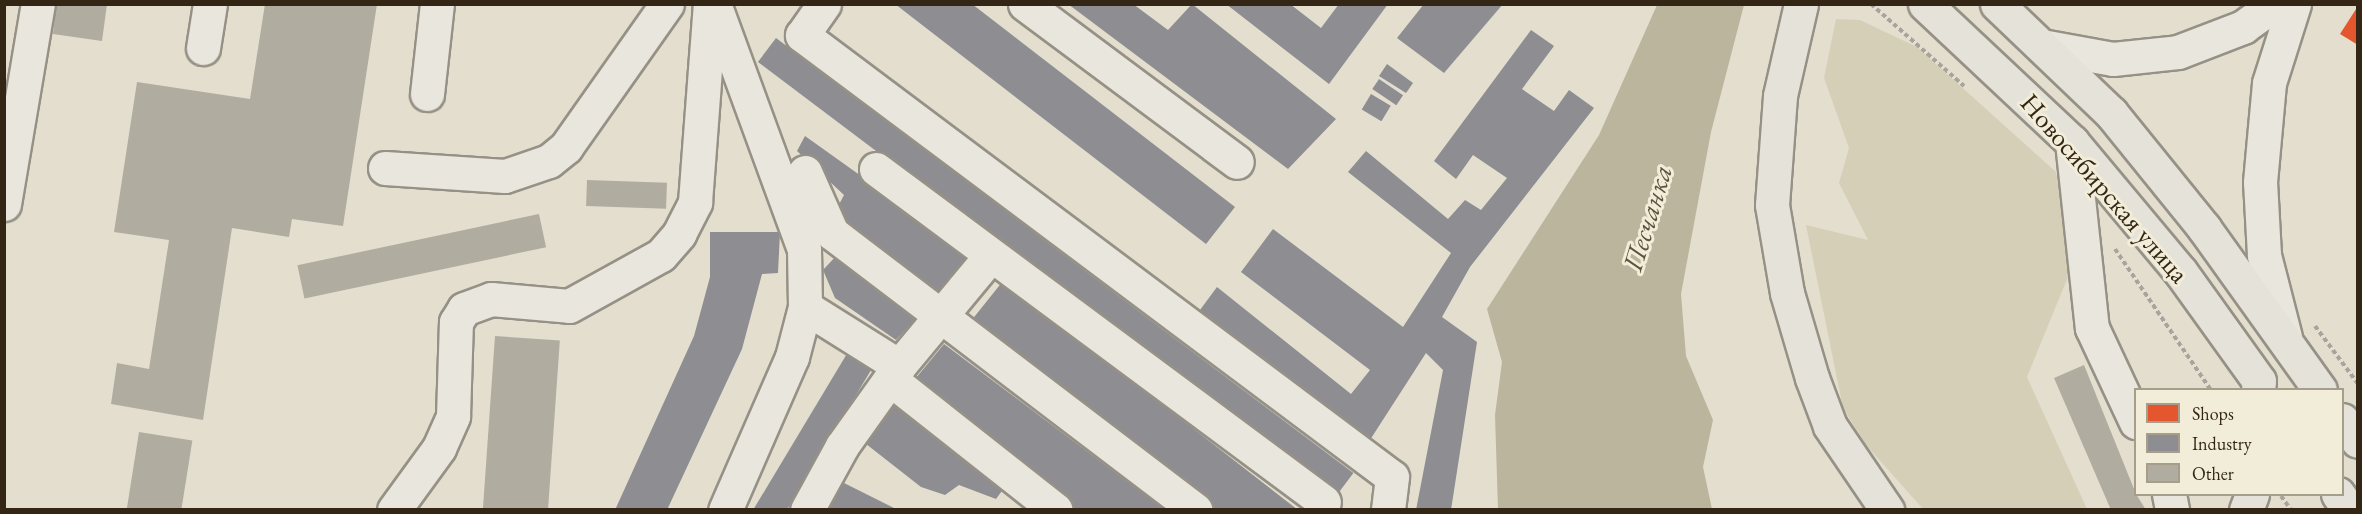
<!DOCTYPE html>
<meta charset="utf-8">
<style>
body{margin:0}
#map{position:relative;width:2362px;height:514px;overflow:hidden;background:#e3decd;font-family:"EB Garamond",serif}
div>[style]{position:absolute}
.green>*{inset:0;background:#d6cfb8}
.water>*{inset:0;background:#bcb59d}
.shops>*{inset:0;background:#e4572e}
.industry>*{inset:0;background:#8d8d92;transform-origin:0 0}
.building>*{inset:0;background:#b1aca0;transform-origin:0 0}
.path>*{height:4px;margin-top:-2px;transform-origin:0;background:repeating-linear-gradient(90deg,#a8a49d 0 4.5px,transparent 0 7.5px)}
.roads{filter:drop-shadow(2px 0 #969186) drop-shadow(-2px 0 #969186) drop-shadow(0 2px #969186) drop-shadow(0 -2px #969186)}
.minor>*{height:33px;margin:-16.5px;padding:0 16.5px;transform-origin:16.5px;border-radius:16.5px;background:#e9e6de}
.major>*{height:33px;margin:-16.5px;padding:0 16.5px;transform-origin:16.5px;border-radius:16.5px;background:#e5e2d9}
.highway>*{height:33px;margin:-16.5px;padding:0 16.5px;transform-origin:16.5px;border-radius:16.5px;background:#e5e2d9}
span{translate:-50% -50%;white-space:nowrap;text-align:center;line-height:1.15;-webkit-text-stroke:6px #f2edd9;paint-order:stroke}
.street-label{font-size:27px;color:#332615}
.water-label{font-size:28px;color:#5d523e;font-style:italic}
.frame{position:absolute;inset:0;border:6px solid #332615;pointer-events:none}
.legend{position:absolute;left:2134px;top:388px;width:210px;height:108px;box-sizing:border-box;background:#f2edd9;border:2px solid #a69d8b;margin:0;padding:8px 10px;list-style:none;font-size:18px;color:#332615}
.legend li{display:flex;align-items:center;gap:12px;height:30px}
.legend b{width:30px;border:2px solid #a69d8b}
</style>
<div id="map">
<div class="green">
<div style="clip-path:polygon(1836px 19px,1860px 20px,1917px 47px,2056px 172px,2072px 267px,2027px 377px,2087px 509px,1923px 509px,1866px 445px,1843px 408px,1806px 225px,1868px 240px,1839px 183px,1849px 148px,1824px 78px)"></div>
</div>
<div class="water">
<div style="clip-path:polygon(1657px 5px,1744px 5px,1711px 132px,1681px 294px,1686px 356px,1713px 420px,1703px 467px,1712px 509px,1498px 509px,1495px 415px,1502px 362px,1487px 309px,1599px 135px)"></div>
</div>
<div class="shops">
<div style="clip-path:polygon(2358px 6px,2358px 45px,2340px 34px)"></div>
</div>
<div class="industry">
<div style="clip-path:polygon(895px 4px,972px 4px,1235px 207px,1206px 244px)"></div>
<div style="clip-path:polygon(1068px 4px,1133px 4px,1168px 30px,1192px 4px,1336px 119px,1288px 169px)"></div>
<div style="clip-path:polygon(1226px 4px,1290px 4px,1321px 28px,1339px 4px,1388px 4px,1329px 84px)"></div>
<div style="clip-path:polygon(1424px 4px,1503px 4px,1444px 73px,1397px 38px)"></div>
<div style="clip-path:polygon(1531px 30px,1554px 46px,1522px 89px,1554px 111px,1569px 90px,1594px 108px,1470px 267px,1442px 317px,1477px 342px,1451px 510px,1416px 510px,1443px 370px,1426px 353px,1368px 443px,1200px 310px,1217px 287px,1351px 394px,1370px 370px,1241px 272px,1273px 229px,1403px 327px,1451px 253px,1348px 172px,1366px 151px,1448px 219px,1465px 200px,1481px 210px,1507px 178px,1473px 155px,1456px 179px,1434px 161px)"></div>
<div style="left:776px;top:38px;width:723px;height:30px;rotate:37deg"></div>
<div style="clip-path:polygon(1387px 64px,1413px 83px,1406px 93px,1379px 76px)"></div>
<div style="left:1379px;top:79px;width:29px;height:12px;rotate:34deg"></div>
<div style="left:1371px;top:94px;width:23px;height:18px;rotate:31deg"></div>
<div style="clip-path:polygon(805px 136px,976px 258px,947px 301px,833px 216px,844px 195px,797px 151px)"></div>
<div style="clip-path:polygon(710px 232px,780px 232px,778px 273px,762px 274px,742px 349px,667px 510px,615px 510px,694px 336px,710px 277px)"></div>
<div style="clip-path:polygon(838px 254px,921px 313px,896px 340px,835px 298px,823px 270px)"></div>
<div style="clip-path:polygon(1003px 281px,1298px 510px,1214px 510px,971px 321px)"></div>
<div style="clip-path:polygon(944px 344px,1165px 510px,1076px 510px,911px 384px)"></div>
<div style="left:848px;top:352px;width:29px;height:184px;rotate:31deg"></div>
<div style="clip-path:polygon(893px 398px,1007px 484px,996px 499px,959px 485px,945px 495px,921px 487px,861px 440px)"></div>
<div style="clip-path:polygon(840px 481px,898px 510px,824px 510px)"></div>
</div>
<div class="building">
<div style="clip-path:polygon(56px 4px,107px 4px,102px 41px,53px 34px)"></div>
<div style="clip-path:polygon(265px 4px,377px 4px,343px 226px,292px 219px,289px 237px,232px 228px,203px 420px,111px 404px,117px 363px,149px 369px,169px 240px,114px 232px,137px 82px,250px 99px)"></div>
<div style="left:587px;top:180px;width:80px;height:26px;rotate:2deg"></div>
<div style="left:539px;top:214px;width:34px;height:247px;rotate:78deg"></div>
<div style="left:495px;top:336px;width:65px;height:174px;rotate:4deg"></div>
<div style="clip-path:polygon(2084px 365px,2136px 494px,2146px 510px,2111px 510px,2054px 378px)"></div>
<div style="left:139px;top:432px;width:54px;height:79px;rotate:9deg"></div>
</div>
<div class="path">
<div style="left:1871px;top:4px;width:124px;rotate:41.4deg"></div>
<div style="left:2115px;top:249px;width:171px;rotate:55.8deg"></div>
<div style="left:2315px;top:326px;width:72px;rotate:53.4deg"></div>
<div style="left:2281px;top:496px;width:17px;rotate:54deg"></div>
</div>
<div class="roads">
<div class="minor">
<div style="left:824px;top:4px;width:38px;rotate:125deg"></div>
<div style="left:802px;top:35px;width:737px;rotate:36.84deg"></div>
<div style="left:1392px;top:477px;width:33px;rotate:97deg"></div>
<div style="left:1025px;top:4px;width:264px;rotate:36.7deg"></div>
<div style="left:716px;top:9px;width:256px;rotate:69.9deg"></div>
<div style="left:804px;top:249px;width:58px;rotate:89deg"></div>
<div style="left:805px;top:307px;width:52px;rotate:104.6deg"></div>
<div style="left:792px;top:357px;width:167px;rotate:113.6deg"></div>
<div style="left:2047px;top:47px;width:67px;rotate:10.3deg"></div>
<div style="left:2113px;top:59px;width:65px;rotate:-6.1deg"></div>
<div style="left:2178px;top:52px;width:70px;rotate:-21deg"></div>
<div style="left:2243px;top:27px;width:39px;rotate:-36deg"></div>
<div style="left:203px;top:48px;width:45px;rotate:-81deg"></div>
<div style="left:427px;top:94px;width:91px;rotate:-83.7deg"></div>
<div style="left:2072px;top:142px;width:187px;rotate:83.9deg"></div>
<div style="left:2092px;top:328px;width:104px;rotate:64.9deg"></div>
<div style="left:385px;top:168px;width:120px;rotate:3.8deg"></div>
<div style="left:505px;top:176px;width:46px;rotate:-18.8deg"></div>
<div style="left:549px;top:161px;width:22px;rotate:-39deg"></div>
<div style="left:566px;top:147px;width:175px;rotate:-54.8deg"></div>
<div style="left:876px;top:169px;width:558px;rotate:36.62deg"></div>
<div style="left:805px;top:172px;width:67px;rotate:66.1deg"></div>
<div style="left:832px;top:233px;width:457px;rotate:37.3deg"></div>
<div style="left:4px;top:204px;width:203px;rotate:-80.4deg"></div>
<div style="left:805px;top:307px;width:111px;rotate:32.1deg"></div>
<div style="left:2285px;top:337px;width:85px;rotate:-104.4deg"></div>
<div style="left:2264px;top:255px;width:73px;rotate:-93.1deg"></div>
<div style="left:2260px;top:182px;width:99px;rotate:-84.8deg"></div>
<div style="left:2269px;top:83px;width:83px;rotate:-72.4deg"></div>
<div style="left:890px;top:379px;width:211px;rotate:38.3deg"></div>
<div style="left:2169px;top:494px;width:16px;rotate:79deg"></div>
<div style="left:394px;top:510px;width:77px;rotate:-54deg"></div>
<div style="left:439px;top:448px;width:35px;rotate:-66deg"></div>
<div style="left:453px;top:416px;width:94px;rotate:-88.2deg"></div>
<div style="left:456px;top:322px;width:15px;rotate:-58deg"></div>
<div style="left:464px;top:309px;width:29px;rotate:-20deg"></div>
<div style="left:491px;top:299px;width:78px;rotate:5.1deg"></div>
<div style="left:569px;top:306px;width:105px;rotate:-29deg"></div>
<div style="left:661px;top:255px;width:28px;rotate:-49deg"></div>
<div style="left:679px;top:234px;width:36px;rotate:-63deg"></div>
<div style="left:695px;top:202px;width:199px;rotate:-85.7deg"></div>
<div style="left:807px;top:510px;width:73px;rotate:-61.3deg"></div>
<div style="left:842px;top:446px;width:98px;rotate:-54.5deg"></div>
<div style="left:899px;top:366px;width:144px;rotate:-50.3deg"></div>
</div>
<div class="major">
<div style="left:1997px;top:4px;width:158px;rotate:43.7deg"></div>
<div style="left:2111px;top:113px;width:148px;rotate:51deg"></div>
<div style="left:2204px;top:228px;width:199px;rotate:54.4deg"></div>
<div style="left:2342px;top:420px;width:26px;rotate:53deg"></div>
<div style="left:2338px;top:494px;width:19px;rotate:55deg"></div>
</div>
<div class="highway">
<div style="left:1801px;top:4px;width:94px;rotate:102.9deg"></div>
<div style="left:1780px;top:96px;width:109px;rotate:94.2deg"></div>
<div style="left:1772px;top:205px;width:89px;rotate:80.3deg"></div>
<div style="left:1787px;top:293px;width:89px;rotate:73.6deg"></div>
<div style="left:1812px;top:378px;width:51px;rotate:69.4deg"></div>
<div style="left:1830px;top:426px;width:102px;rotate:55.8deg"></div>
<div style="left:1925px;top:4px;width:202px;rotate:43.2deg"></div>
<div style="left:2072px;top:142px;width:168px;rotate:50.1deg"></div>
<div style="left:2180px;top:271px;width:135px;rotate:54.3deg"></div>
<div style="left:2259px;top:381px;width:9px;rotate:96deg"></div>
<div style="left:2246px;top:510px;width:17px;rotate:-69deg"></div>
</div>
</div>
<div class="street-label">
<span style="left:2105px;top:188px;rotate:49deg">Новосибирская улица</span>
</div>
<div class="water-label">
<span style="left:1647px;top:218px;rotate:-73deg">Песчанка</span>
</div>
<div class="frame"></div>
<ul class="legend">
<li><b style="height:16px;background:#e4572e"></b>Shops</li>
<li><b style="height:16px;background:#8d8d92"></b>Industry</li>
<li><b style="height:16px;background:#b1aca0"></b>Other</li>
</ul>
</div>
